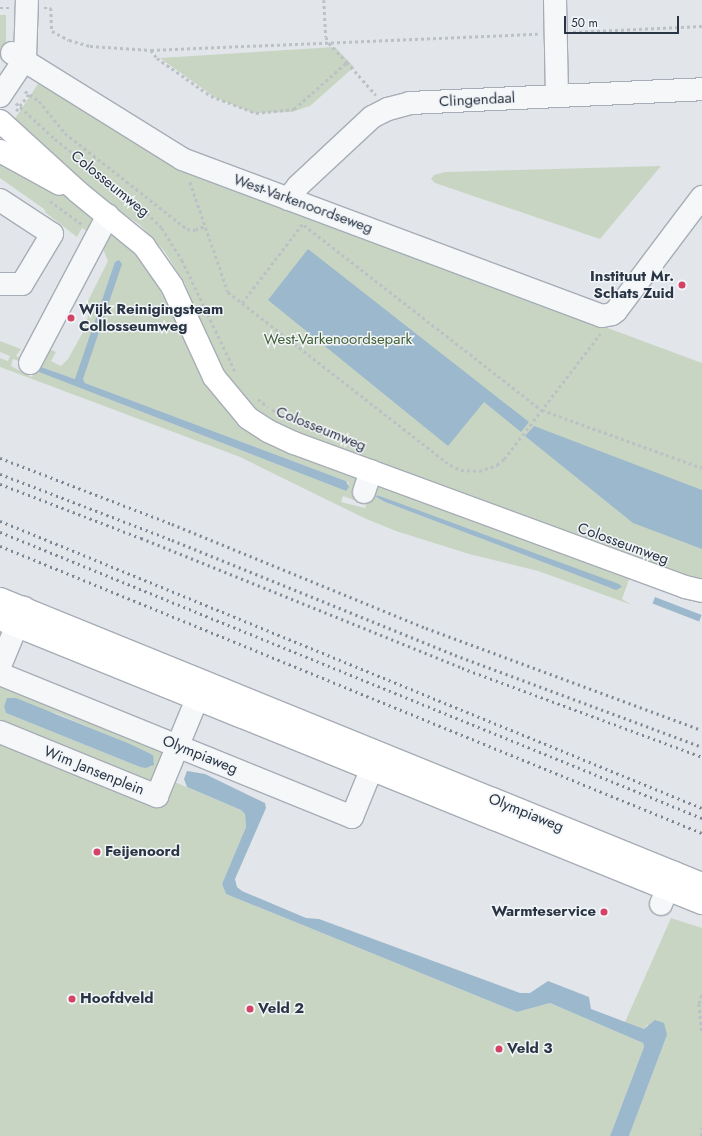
<!DOCTYPE html>
<style>
body{margin:0}
#map{position:relative;width:702px;height:1136px;overflow:hidden;background:#e2e6eb;font-family:Jost,sans-serif}
div>[style]{position:absolute}
.green>*{inset:0;background:#c9d5c3}
.water>*{inset:0;background:#9cb8cc;transform-origin:0 0}
.path>*{height:2.5px;margin-top:-1.25px;transform-origin:0;background:repeating-linear-gradient(90deg,#bcc1c6 0 3px,transparent 0 6px)}
.roads{filter:drop-shadow(1px 0 #a7adb6) drop-shadow(-1px 0 #a7adb6) drop-shadow(0 1px #a7adb6) drop-shadow(0 -1px #a7adb6)}
.minor>*{height:22px;margin:-11px;padding:0 11px;transform-origin:11px;border-radius:11px;background:#f5f7f9}
.major>*{height:22px;margin:-11px;padding:0 11px;transform-origin:11px;border-radius:11px;background:#fff}
.rail>*{height:3px;margin-top:-1.5px;transform-origin:0;background:repeating-linear-gradient(90deg,#7b8795 0 2px,transparent 0 6px)}
.dots>*{width:11px;height:11px;translate:-50% -50%;box-sizing:border-box;border:2px solid #f2f5f8;border-radius:50%}
span{translate:-50% -50%;white-space:nowrap;text-align:center;line-height:1.15;-webkit-text-stroke:3px #f2f5f8;paint-order:stroke}
.street-label{font-size:15px;color:#293544}
.poi-label{font-size:15px;color:#293544;font-weight:700}
.right{translate:-100% -50%;text-align:right}
.left{translate:0 -50%;text-align:left}
.park-label{font-size:15px;color:#426036}
.scale{position:absolute;left:564px;top:16px;width:115px;height:18px;box-sizing:border-box;border:2px solid #293544;border-top:0;padding-left:5px;font-size:12px;line-height:14px;white-space:nowrap;color:#293544;-webkit-text-stroke:3px #f2f5f8;paint-order:stroke}
</style>
<div id="map">
<div class="green">
<div style="clip-path:polygon(0 15px,6px 15px,6px 47px,0 60px)"></div>
<div style="clip-path:polygon(335px 47px,354px 67px,310px 106px,292px 112px,254px 113px,216px 98px,160px 58px)"></div>
<div style="clip-path:polygon(40px 81px,206px 179px,702px 363px,702px 581px,298px 437px,260px 417px,218px 368px,185px 284px,165px 252px,140px 225px,89px 190px,12px 123px)"></div>
<div style="clip-path:polygon(0 157px,55px 188px,94px 215px,92px 235px,82px 228px,77px 237px,46px 213px,44px 209px,0 178px)"></div>
<div style="clip-path:polygon(661px 166px,600px 239px,435px 183px,431px 179px,434px 175px,445px 172px)"></div>
<div style="clip-path:polygon(evenodd,115px 231px,141px 255px,157px 279px,214px 393px,241px 427px,261px 440px,362px 478px,354px 500px,343px 496px,341px 502px,365px 508px,375px 482px,630px 577px,622px 599px,632px 605px,538px 571px,469px 554px,396px 531px,364px 518px,240px 457px,0 367px,0 358px,8px 361px,10px 356px,0 352px,0 341px,21px 349px,16px 356px,26px 361px,25px 363px,13px 359px,11px 366px,32px 377px,45px 347px,56px 352px,51px 361px,61px 366px,68px 359px,83px 332px,90px 310px,85px 307px,108px 261px,100px 241px,115px 231px,41px 367px,75px 379px,83px 379px,85px 383px,346px 481px,349px 483px,346px 491px,40px 372px,41px 367px,115px 231px,377px 495px,616px 590px,385px 502px,376px 497px,377px 495px)"></div>
<div style="clip-path:polygon(evenodd,2px 683px,169px 750px,158px 775px,241px 810px,245px 814px,246px 827px,222px 884px,226px 894px,517px 1012px,550px 1003px,643px 1043px,644px 1047px,610px 1136px,0 1136px,0 688px,2px 683px,4px 707px,56px 713px,153px 755px,153px 764px,151px 767px,140px 767px,6px 713px,4px 707px)"></div>
<div style="clip-path:polygon(671px 918px,702px 928px,702px 1136px,629px 1136px,667px 1035px,647px 1025px,644px 1029px,625px 1022px)"></div>
</div>
<div class="water">
<div style="clip-path:polygon(308px 249px,529px 422px,521px 432px,484px 402px,448px 446px,268px 300px)"></div>
<div style="clip-path:polygon(119px 260px,122px 264px,83px 379px,85px 383px,346px 481px,349px 487px,346px 491px,39px 372px,41px 367px,75px 379px,115px 262px)"></div>
<div style="clip-path:polygon(534px 426px,702px 490px,702px 549px,633px 523px,525px 436px)"></div>
<div style="clip-path:polygon(377px 495px,619px 584px,622px 587px,616px 590px,385px 502px,376px 497px)"></div>
<div style="left:655px;top:597px;width:50px;height:7px;rotate:21deg"></div>
<div style="clip-path:polygon(7px 698px,16px 698px,130px 744px,153px 755px,154px 765px,146px 768px,140px 767px,6px 713px,4px 707px)"></div>
<div style="clip-path:polygon(187px 771px,205px 774px,265px 803px,266px 808px,235px 879px,237px 887px,242px 891px,306px 918px,319px 919px,520px 993px,530px 993px,548px 981px,589px 997px,591px 1009px,644px 1029px,655px 1020px,664px 1023px,667px 1035px,629px 1136px,610px 1136px,644px 1047px,643px 1043px,550px 1003px,517px 1012px,226px 894px,222px 884px,246px 827px,245px 814px,241px 810px,187px 787px,184px 779px)"></div>
</div>
<div class="path">
<div style="left:324px;top:0;width:37px;rotate:87deg"></div>
<div style="left:326px;top:37px;width:7px;rotate:63deg"></div>
<div style="left:329px;top:43px;width:26px;rotate:47deg"></div>
<div style="left:0;top:8px;width:10px"></div>
<div style="left:44px;top:8px;width:7px"></div>
<div style="left:51px;top:8px;width:23px;rotate:88deg"></div>
<div style="left:52px;top:31px;width:19px;rotate:28deg"></div>
<div style="left:69px;top:40px;width:22px;rotate:16deg"></div>
<div style="left:90px;top:46px;width:61px;rotate:3.8deg"></div>
<div style="left:151px;top:50px;width:387px;rotate:-2.4deg"></div>
<div style="left:573px;top:32px;width:129px;rotate:-2.7deg"></div>
<div style="left:151px;top:50px;width:10px;rotate:53deg"></div>
<div style="left:157px;top:58px;width:66px;rotate:35.1deg"></div>
<div style="left:211px;top:96px;width:48px;rotate:20.7deg"></div>
<div style="left:256px;top:113px;width:38px;rotate:-6deg"></div>
<div style="left:294px;top:109px;width:71px;rotate:-41.6deg"></div>
<div style="left:347px;top:62px;width:44px;rotate:48.7deg"></div>
<div style="left:25px;top:91px;width:17px;rotate:36deg"></div>
<div style="left:39px;top:101px;width:41px;rotate:50.9deg"></div>
<div style="left:65px;top:133px;width:155px;rotate:38.2deg"></div>
<div style="left:187px;top:229px;width:8px;rotate:7deg"></div>
<div style="left:195px;top:230px;width:11px;rotate:-22deg"></div>
<div style="left:16px;top:103px;width:53px;rotate:42.7deg"></div>
<div style="left:55px;top:139px;width:118px;rotate:38.8deg"></div>
<div style="left:147px;top:213px;width:21px;rotate:45deg"></div>
<div style="left:162px;top:228px;width:38px;rotate:58deg"></div>
<div style="left:182px;top:260px;width:123px;rotate:64.5deg"></div>
<div style="left:16px;top:111px;width:21px;rotate:-53deg"></div>
<div style="left:190px;top:182px;width:116px;rotate:70.9deg"></div>
<div style="left:228px;top:292px;width:281px;rotate:37.9deg"></div>
<div style="left:450px;top:465px;width:12px;rotate:24deg"></div>
<div style="left:461px;top:470px;width:18px;rotate:3deg"></div>
<div style="left:479px;top:471px;width:19px;rotate:-18deg"></div>
<div style="left:497px;top:465px;width:9px;rotate:-41deg"></div>
<div style="left:504px;top:459px;width:158px;rotate:-52.5deg"></div>
<div style="left:50px;top:201px;width:41px;rotate:36deg"></div>
<div style="left:304px;top:225px;width:301px;rotate:37.9deg"></div>
<div style="left:542px;top:410px;width:170px;rotate:19.9deg"></div>
<div style="left:242px;top:303px;width:101px;rotate:-52.7deg"></div>
<div style="left:258px;top:399px;width:13px;rotate:39deg"></div>
<div style="left:272px;top:410px;width:81px;rotate:22.5deg"></div>
<div style="left:702px;top:995px;width:9px;rotate:108deg"></div>
<div style="left:699px;top:1004px;width:28px;rotate:84deg"></div>
<div style="left:701px;top:1136px;width:9px;rotate:-84deg"></div>
</div>
<div class="roads">
<div class="minor">
<div style="left:555px;top:0;width:96px;rotate:88.8deg"></div>
<div style="left:12px;top:53px;width:200px;rotate:31.9deg"></div>
<div style="left:182px;top:159px;width:448px;rotate:20.5deg"></div>
<div style="left:602px;top:316px;width:10px;rotate:-11deg"></div>
<div style="left:612px;top:314px;width:5px;rotate:-37deg"></div>
<div style="left:616px;top:311px;width:143px;rotate:-53deg"></div>
<div style="left:0;top:96px;width:45px;rotate:-56deg"></div>
<div style="left:25px;top:59px;width:59px;rotate:-88.1deg"></div>
<div style="left:288px;top:199px;width:16px;rotate:-52deg"></div>
<div style="left:298px;top:186px;width:101px;rotate:-43deg"></div>
<div style="left:372px;top:117px;width:18px;rotate:-27deg"></div>
<div style="left:388px;top:109px;width:23px;rotate:-15deg"></div>
<div style="left:410px;top:103px;width:292px;rotate:-2.7deg"></div>
<div style="left:0;top:200px;width:62px;rotate:33.2deg"></div>
<div style="left:52px;top:234px;width:58px;rotate:121deg"></div>
<div style="left:22px;top:284px;width:22px;rotate:180deg"></div>
<div style="left:30px;top:363px;width:167px;rotate:-62.2deg"></div>
<div style="left:364px;top:492px;width:22px;rotate:-72deg"></div>
<div style="left:0;top:666px;width:63px;rotate:-67.5deg"></div>
<div style="left:0;top:674px;width:380px;rotate:22.1deg"></div>
<div style="left:352px;top:817px;width:69px;rotate:-67.9deg"></div>
<div style="left:0;top:732px;width:170px;rotate:22.2deg"></div>
<div style="left:157px;top:796px;width:123px;rotate:-67.6deg"></div>
<div style="left:661px;top:904px;width:34px;rotate:-67deg"></div>
</div>
<div class="major">
<div style="left:0;top:121px;width:105px;rotate:42.3deg"></div>
<div style="left:78px;top:192px;width:85px;rotate:39.3deg"></div>
<div style="left:144px;top:246px;width:49px;rotate:55deg"></div>
<div style="left:172px;top:286px;width:100px;rotate:65.2deg"></div>
<div style="left:214px;top:377px;width:53px;rotate:50.3deg"></div>
<div style="left:248px;top:418px;width:24px;rotate:33deg"></div>
<div style="left:268px;top:431px;width:29px;rotate:25deg"></div>
<div style="left:294px;top:443px;width:417px;rotate:20.2deg"></div>
<div style="left:685px;top:587px;width:17px;rotate:13deg"></div>
<div style="left:0;top:151px;width:68px;rotate:28.8deg"></div>
<div style="left:0;top:599px;width:758px;rotate:22.1deg"></div>
<div style="left:0;top:619px;width:757px;rotate:22.03deg"></div>
</div>
</div>
<div class="rail">
<div style="left:0;top:458px;width:184px;rotate:21deg"></div>
<div style="left:172px;top:524px;width:274px;rotate:22.3deg"></div>
<div style="left:426px;top:628px;width:294px;rotate:20.3deg"></div>
<div style="left:0;top:474px;width:184px;rotate:21deg"></div>
<div style="left:172px;top:540px;width:305px;rotate:22.1deg"></div>
<div style="left:455px;top:655px;width:264px;rotate:20.4deg"></div>
<div style="left:0;top:484px;width:151px;rotate:21deg"></div>
<div style="left:141px;top:538px;width:346px;rotate:22deg"></div>
<div style="left:462px;top:668px;width:256px;rotate:20.3deg"></div>
<div style="left:0;top:521px;width:758px;rotate:22.24deg"></div>
<div style="left:0;top:532px;width:758px;rotate:22.17deg"></div>
<div style="left:0;top:546px;width:758px;rotate:22.24deg"></div>
</div>
<div class="dots">
<div style="left:682px;top:285px;background:#d44366"></div>
<div style="left:71px;top:318px;background:#d44366"></div>
<div style="left:97px;top:852px;background:#d44366"></div>
<div style="left:604px;top:912px;background:#d44366"></div>
<div style="left:72px;top:999px;background:#d44366"></div>
<div style="left:250px;top:1009px;background:#d44366"></div>
<div style="left:499px;top:1049px;background:#d44366"></div>
</div>
<div class="street-label">
<span style="left:477px;top:100px;rotate:-3deg">Clingendaal</span>
<span style="left:110px;top:184px;rotate:39deg">Colosseumweg</span>
<span style="left:303px;top:204px;rotate:20deg">West-Varkenoordseweg</span>
<span style="left:321px;top:429px;rotate:22deg">Colosseumweg</span>
<span style="left:623px;top:544px;rotate:20deg">Colosseumweg</span>
<span style="left:200px;top:755px;rotate:22deg">Olympiaweg</span>
<span style="left:94px;top:771px;rotate:22deg">Wim Jansenplein</span>
<span style="left:526px;top:813px;rotate:22deg">Olympiaweg</span>
</div>
<div class="poi-label">
<span class="right" style="left:674px;top:285px">Instituut Mr.<br>Schats Zuid</span>
<span class="left" style="left:79px;top:318px">Wijk Reinigingsteam<br>Collosseumweg</span>
<span class="left" style="left:105px;top:852px">Feijenoord</span>
<span class="right" style="left:596px;top:912px">Warmteservice</span>
<span class="left" style="left:80px;top:999px">Hoofdveld</span>
<span class="left" style="left:258px;top:1009px">Veld 2</span>
<span class="left" style="left:507px;top:1049px">Veld 3</span>
</div>
<div class="park-label">
<span style="left:338px;top:340px">West-Varkenoordsepark</span>
</div>
<div class="scale">50 m</div>
</div>
